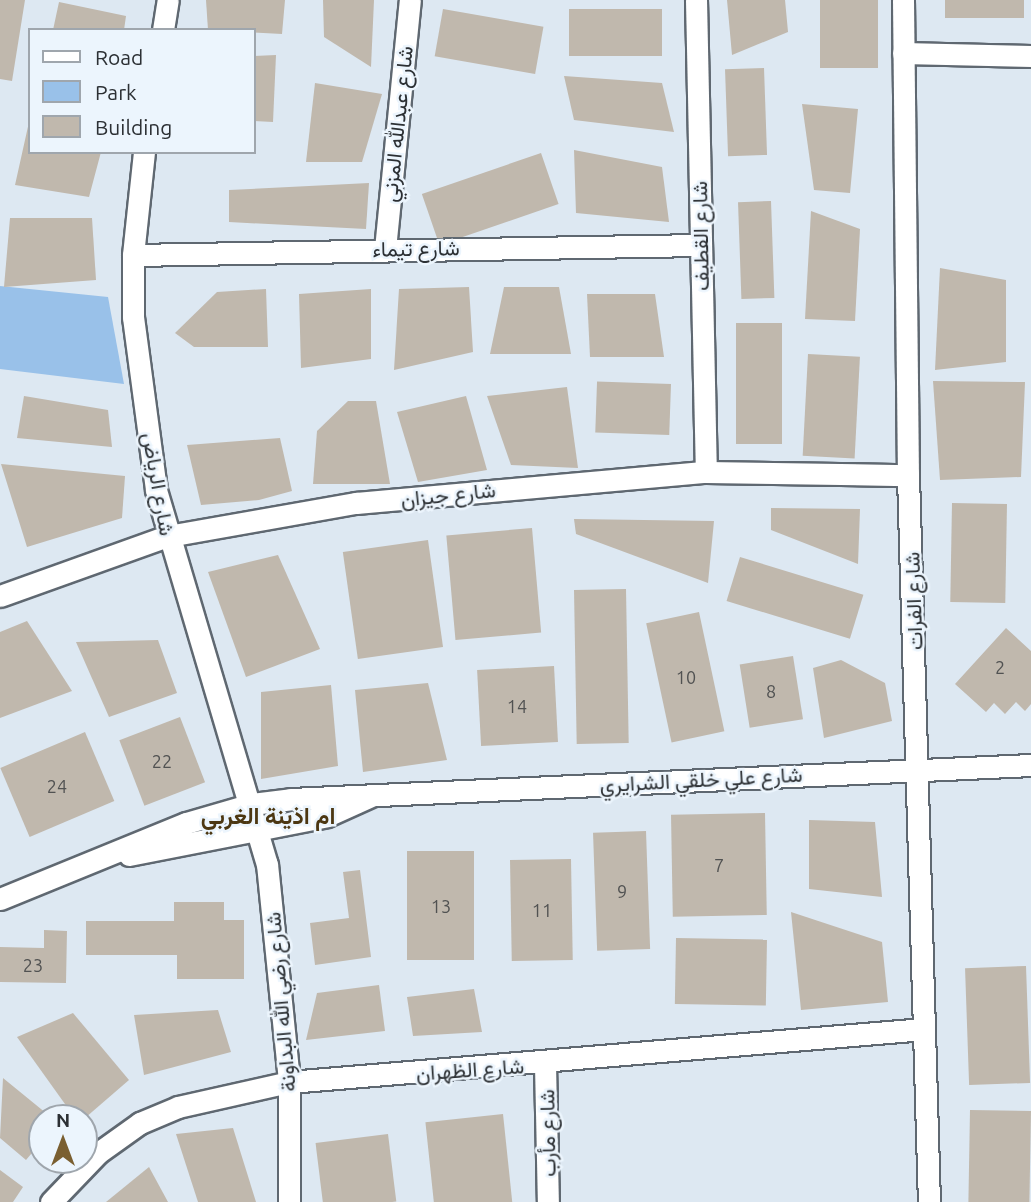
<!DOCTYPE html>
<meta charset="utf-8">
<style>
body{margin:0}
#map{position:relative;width:1031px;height:1202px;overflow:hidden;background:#dde8f2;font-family:Ubuntu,Vazirmatn,sans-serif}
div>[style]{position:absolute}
.green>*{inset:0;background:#99c1e9}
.building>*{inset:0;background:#c0b8ad;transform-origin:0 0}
.roads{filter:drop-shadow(2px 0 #5f6871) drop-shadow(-2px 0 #5f6871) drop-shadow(0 2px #5f6871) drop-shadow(0 -2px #5f6871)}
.minor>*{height:21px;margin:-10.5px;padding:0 10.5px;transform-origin:10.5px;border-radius:10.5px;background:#fff}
span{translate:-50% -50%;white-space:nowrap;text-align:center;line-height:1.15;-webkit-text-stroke:5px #ecf5fd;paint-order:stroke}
.number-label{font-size:18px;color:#515252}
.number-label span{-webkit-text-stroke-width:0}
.street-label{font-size:21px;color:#2c3034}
.neighbourhood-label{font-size:23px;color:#4c3712;font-weight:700}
.legend{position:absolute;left:28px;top:28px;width:228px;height:126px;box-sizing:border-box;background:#ecf5fd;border:2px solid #9fa6ad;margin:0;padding:9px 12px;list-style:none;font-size:21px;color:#2c3034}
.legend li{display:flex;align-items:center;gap:14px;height:35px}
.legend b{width:35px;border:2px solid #9fa6ad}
.north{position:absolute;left:28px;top:1104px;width:70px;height:70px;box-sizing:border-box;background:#ecf5fd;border:2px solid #9fa6ad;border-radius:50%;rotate:0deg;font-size:19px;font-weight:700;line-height:28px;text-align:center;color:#2c3034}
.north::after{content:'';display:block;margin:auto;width:24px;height:32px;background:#7a5f31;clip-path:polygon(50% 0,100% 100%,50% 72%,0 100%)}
</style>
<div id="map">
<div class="green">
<div style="clip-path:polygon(0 286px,108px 297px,124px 384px,0 369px)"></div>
</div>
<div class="building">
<div style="clip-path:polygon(0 0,25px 0,12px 81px,0 79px)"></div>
<div style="clip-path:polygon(206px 0,285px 0,282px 34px,208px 30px)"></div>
<div style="clip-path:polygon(323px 0,374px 0,371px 67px,324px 37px)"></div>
<div style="clip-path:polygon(727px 0,785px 0,788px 32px,732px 55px)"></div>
<div style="left:820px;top:0;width:58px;height:68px"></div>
<div style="left:945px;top:0;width:79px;height:18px"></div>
<div style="clip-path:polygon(59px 2px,126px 16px,124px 30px,53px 30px)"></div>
<div style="left:443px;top:9px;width:102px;height:48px;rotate:10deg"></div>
<div style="left:569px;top:9px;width:93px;height:47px"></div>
<div style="clip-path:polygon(276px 55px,273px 122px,254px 121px,254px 56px)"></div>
<div style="left:764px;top:68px;width:87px;height:39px;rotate:88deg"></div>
<div style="clip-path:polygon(564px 76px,662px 83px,674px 132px,574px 120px)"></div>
<div style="clip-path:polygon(315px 83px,382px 94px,362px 162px,306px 162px)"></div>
<div style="clip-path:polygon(802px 104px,858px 109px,850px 193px,814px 190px)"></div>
<div style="clip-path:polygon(29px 122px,30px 152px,101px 152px,89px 197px,15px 185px)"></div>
<div style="clip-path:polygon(574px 150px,662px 167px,669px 222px,576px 213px)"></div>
<div style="left:541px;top:153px;width:54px;height:126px;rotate:71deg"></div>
<div style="clip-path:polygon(369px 183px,366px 229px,229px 222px,229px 190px)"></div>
<div style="left:771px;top:201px;width:97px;height:33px;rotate:88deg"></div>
<div style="clip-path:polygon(811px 211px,860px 229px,855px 321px,805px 319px)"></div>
<div style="clip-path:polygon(10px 218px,92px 218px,96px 280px,4px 287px)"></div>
<div style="clip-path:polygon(940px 268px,1006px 280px,1006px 362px,935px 370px)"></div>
<div style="clip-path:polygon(469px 287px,473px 352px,394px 370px,399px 289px)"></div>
<div style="clip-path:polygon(504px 287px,559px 287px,571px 354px,490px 354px)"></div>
<div style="clip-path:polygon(266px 289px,268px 347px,194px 347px,175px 333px,217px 292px)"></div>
<div style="clip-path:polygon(371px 289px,371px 359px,301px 368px,299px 294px)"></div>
<div style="clip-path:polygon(587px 294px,655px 294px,664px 357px,590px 357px)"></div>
<div style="left:736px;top:323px;width:46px;height:121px"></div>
<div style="left:808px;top:354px;width:52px;height:102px;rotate:3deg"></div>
<div style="clip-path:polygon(933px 381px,1025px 382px,1021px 477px,940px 480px)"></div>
<div style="left:671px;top:384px;width:51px;height:74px;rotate:92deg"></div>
<div style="clip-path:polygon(567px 387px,578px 468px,511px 465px,487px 396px)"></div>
<div style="clip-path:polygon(24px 396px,108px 410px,112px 447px,17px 438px)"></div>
<div style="clip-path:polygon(466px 396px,487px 470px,418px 482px,397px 412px)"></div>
<div style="clip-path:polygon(348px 401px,376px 401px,390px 484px,313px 484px,317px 431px)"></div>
<div style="clip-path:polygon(280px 438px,292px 491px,259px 500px,201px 505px,187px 445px)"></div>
<div style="clip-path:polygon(1px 464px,125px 476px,122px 518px,27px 547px)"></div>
<div style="left:952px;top:503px;width:55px;height:99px;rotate:1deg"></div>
<div style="clip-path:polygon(771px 508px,860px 509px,858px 564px,771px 530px)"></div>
<div style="clip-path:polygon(574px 519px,714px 521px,708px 583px,576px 534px)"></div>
<div style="left:532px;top:528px;width:105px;height:86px;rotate:85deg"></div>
<div style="left:428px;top:540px;width:108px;height:86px;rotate:82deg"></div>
<div style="clip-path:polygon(278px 555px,320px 649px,246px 677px,208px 572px)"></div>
<div style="left:740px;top:557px;width:129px;height:46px;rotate:17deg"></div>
<div style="left:626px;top:589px;width:154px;height:52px;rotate:89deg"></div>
<div style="left:699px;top:612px;width:122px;height:54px;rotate:78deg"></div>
<div style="clip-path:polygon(27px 621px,72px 691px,0 718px,0 632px)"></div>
<div style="clip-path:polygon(1006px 628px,1031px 651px,1031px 704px,1025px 711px,1016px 702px,1005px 714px,994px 703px,986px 712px,955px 684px)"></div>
<div style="clip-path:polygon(158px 640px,177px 693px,109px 717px,76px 642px)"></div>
<div style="left:793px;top:656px;width:64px;height:54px;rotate:81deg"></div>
<div style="clip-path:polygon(841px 660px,885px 683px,892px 721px,824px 738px,813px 668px)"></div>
<div style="left:554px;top:666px;width:76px;height:77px;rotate:87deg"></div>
<div style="clip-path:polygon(428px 683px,447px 760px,363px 772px,355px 690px)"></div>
<div style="clip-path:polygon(331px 685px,338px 766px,261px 779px,261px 692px)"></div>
<div style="left:180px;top:717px;width:70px;height:65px;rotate:69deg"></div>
<div style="left:85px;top:732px;width:75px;height:92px;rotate:67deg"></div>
<div style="left:765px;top:813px;width:102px;height:94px;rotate:89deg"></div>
<div style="clip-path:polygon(809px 820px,875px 822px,882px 897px,809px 889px)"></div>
<div style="left:646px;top:831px;width:118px;height:53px;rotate:88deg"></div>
<div style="left:407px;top:851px;width:67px;height:109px"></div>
<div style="left:571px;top:859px;width:101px;height:61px;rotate:89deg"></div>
<div style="clip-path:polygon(360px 870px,371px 957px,315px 965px,310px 923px,349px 918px,343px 872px)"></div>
<div style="clip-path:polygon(174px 902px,224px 902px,224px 920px,244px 920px,244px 979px,177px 979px,177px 955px,86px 955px,86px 921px,174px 921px)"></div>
<div style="clip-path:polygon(791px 912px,882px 942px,888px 1002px,801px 1010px)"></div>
<div style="clip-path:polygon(44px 930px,67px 931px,66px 983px,0 982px,0 947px,44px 948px)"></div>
<div style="left:676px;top:938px;width:91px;height:66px;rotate:1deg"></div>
<div style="left:1026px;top:966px;width:117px;height:61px;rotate:88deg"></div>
<div style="clip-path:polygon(379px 985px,385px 1031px,306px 1040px,317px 993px)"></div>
<div style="clip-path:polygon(474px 989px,482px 1032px,413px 1036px,407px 997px)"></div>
<div style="clip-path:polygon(218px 1010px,231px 1052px,144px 1075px,134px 1015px)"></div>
<div style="clip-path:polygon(73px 1013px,129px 1080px,85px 1118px,75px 1118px,17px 1037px)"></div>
<div style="clip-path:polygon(3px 1078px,52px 1118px,42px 1118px,42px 1141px,26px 1160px,0 1138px)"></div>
<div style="left:970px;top:1110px;width:61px;height:92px;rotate:1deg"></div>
<div style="left:503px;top:1114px;width:89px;height:78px;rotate:84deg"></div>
<div style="clip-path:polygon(233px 1128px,256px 1202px,198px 1202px,176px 1134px)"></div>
<div style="left:388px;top:1134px;width:68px;height:73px;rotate:83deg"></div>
<div style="clip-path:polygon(149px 1167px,168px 1202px,106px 1202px)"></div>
<div style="clip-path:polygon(0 1170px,23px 1187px,13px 1202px,0 1202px)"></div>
</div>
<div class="roads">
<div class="minor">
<div style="left:696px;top:0;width:472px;rotate:88.8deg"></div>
<div style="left:903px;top:0;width:475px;rotate:89.4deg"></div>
<div style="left:908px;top:475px;width:727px;rotate:88.35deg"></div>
<div style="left:163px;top:30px;width:30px;rotate:-81deg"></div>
<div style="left:903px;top:53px;width:128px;rotate:1.3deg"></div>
<div style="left:144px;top:152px;width:104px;rotate:96.1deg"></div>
<div style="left:133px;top:255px;width:62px;rotate:90deg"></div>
<div style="left:133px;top:317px;width:175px;rotate:82.4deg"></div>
<div style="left:156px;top:490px;width:390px;rotate:73.5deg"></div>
<div style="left:267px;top:864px;width:219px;rotate:84.2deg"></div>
<div style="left:289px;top:1082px;width:120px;rotate:90deg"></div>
<div style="left:385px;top:249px;width:250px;rotate:-84.3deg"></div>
<div style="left:133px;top:255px;width:567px;rotate:-1.01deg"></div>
<div style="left:0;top:596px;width:178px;rotate:-19.7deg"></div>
<div style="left:168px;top:536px;width:191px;rotate:-10deg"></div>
<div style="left:356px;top:503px;width:351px;rotate:-5.1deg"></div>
<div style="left:706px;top:472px;width:202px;rotate:0.9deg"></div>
<div style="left:129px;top:855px;width:202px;rotate:-11.1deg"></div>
<div style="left:327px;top:816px;width:48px;rotate:-24.4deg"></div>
<div style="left:0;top:899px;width:201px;rotate:-22.2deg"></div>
<div style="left:186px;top:823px;width:69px;rotate:-16.1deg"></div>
<div style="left:252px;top:804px;width:39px;rotate:-7deg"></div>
<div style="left:291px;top:799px;width:741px;rotate:-2.63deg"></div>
<div style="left:545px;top:1064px;width:138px;rotate:88.8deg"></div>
<div style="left:51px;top:1202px;width:68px;rotate:-46.2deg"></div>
<div style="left:98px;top:1153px;width:52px;rotate:-35.5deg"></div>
<div style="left:140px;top:1123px;width:41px;rotate:-22.8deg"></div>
<div style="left:178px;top:1107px;width:114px;rotate:-12.7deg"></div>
<div style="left:289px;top:1082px;width:637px;rotate:-4.77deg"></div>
</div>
</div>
<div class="number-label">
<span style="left:1000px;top:667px">2</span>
<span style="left:686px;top:677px">10</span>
<span style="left:771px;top:691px">8</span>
<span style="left:517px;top:706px">14</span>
<span style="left:162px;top:761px">22</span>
<span style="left:57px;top:786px">24</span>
<span style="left:719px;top:865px">7</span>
<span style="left:622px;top:891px">9</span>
<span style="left:441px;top:906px">13</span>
<span style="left:542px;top:910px">11</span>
<span style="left:33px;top:965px">23</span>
</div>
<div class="street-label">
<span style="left:397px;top:124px;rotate:-84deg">شارع عبدالله المزني</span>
<span style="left:700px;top:236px;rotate:-91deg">شارع القطيف</span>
<span style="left:416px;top:248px;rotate:-1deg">شارع تيماء</span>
<span style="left:159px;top:484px;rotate:80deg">شارع الرياض</span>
<span style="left:448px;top:494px;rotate:-6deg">شارع جيزان</span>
<span style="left:913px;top:601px;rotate:-92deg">شارع الفرات</span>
<span style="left:701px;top:779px;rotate:-3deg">شارع علي خلقي الشرايري</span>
<span style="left:280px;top:1002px;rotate:-95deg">شارع رضي الله البداونة</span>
<span style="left:470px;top:1069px;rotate:-4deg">شارع الظهران</span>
<span style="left:547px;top:1133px;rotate:-91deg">شارع مأرب</span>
</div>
<div class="neighbourhood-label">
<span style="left:268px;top:816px">ام اذينة الغربي</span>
</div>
<ul class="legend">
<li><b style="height:9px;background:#fff"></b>Road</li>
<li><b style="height:19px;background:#99c1e9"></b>Park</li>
<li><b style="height:19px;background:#c0b8ad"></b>Building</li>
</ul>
<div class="north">N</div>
</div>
